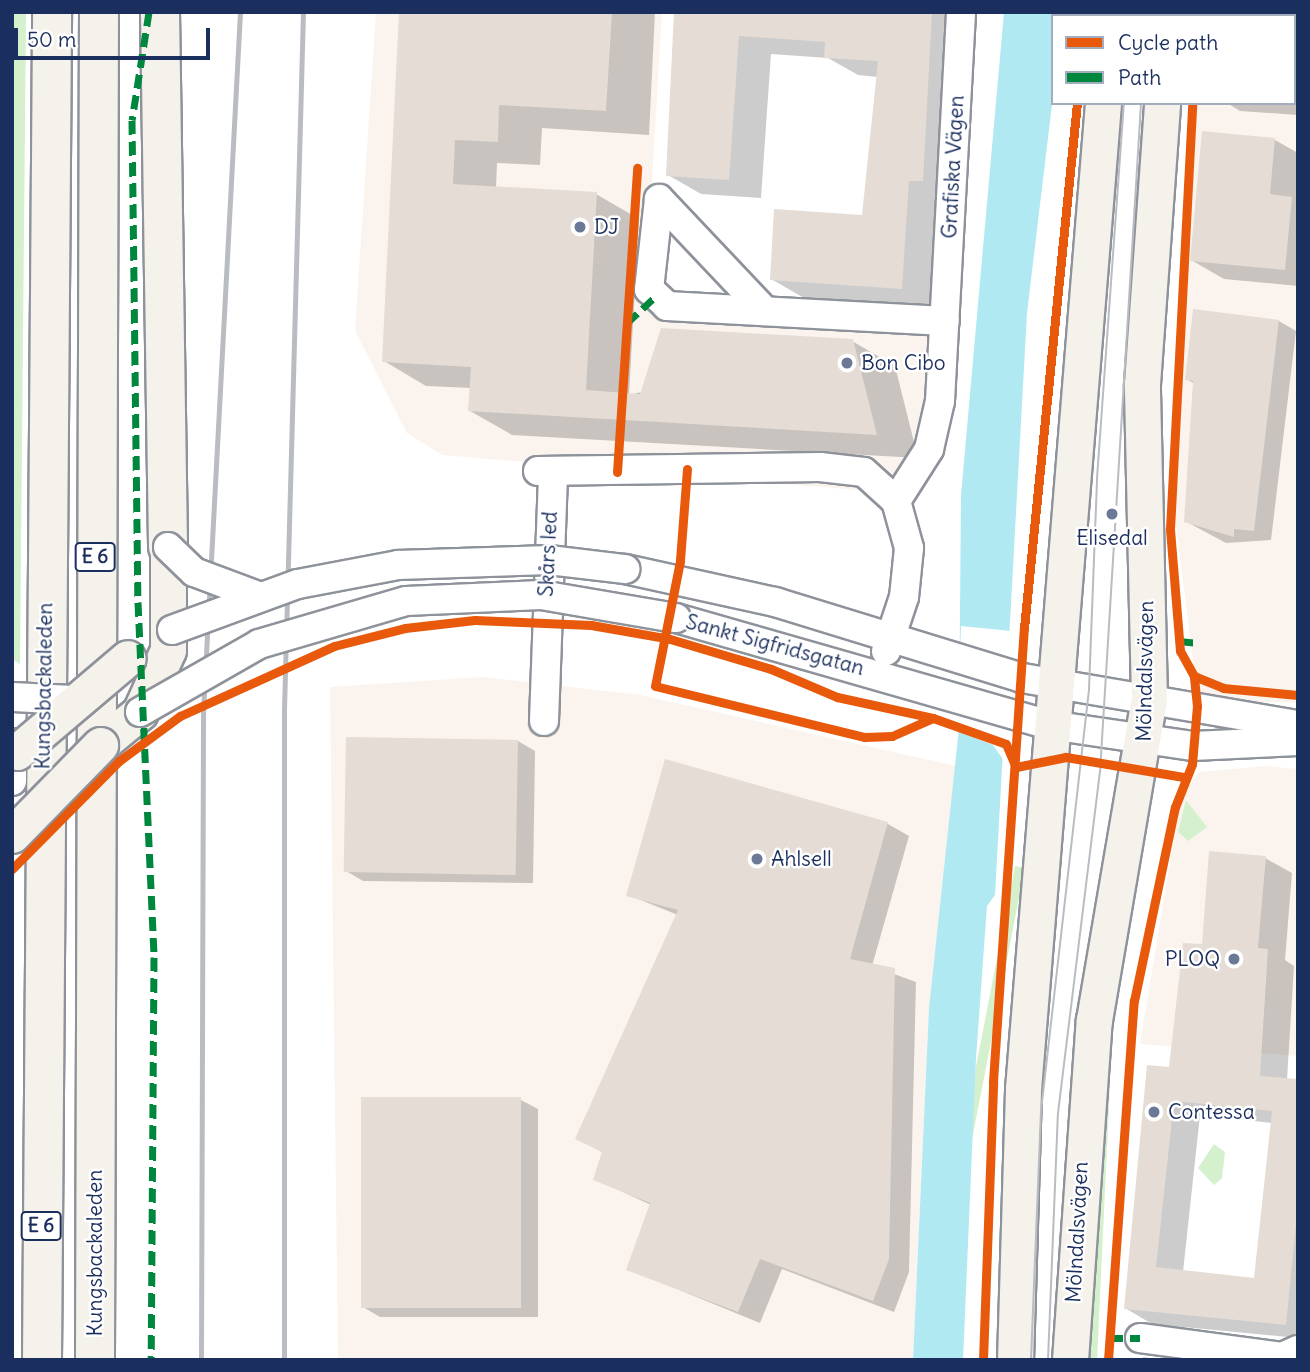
<!DOCTYPE html>
<meta charset="utf-8">
<style>
body{margin:0}
#map{position:relative;width:1310px;height:1372px;overflow:hidden;background:#fff;font-family:Delius,sans-serif}
div>[style]{position:absolute}
.built>*{inset:0;background:#fbf4ee}
.green>*{inset:0;background:#d5f0cd;transform-origin:0 0}
.water>*{inset:0;background:#b1e9f2}
.pier>*{inset:0;background:#fff}
.shadow>*{inset:0;background:#0003}
.building>*{inset:0;background:#e4dcd5;transform-origin:0 0}
.roads{filter:drop-shadow(2px 0 #8e929a) drop-shadow(-2px 0 #8e929a) drop-shadow(0 2px #8e929a) drop-shadow(0 -2px #8e929a)}
.minor>*{height:28px;margin:-14px;padding:0 14px;transform-origin:14px;border-radius:14px;background:#fff}
.major>*{height:35px;margin:-17.5px;padding:0 17.5px;transform-origin:17.5px;border-radius:17.5px;background:#f5f1eb}
.highway>*{height:38px;margin:-19px;padding:0 19px;transform-origin:19px;border-radius:19px;background:#f5f1eb}
.tram>*{height:2px;margin:-1px;padding:0 1px;transform-origin:1px;border-radius:1px;background:#b9bcc1}
.rail>*{height:5px;margin:-2.5px;padding:0 2.5px;transform-origin:2.5px;border-radius:2.5px;background:#b9bcc1}
.bridges{filter:drop-shadow(2px 0 #8e929a) drop-shadow(-2px 0 #8e929a) drop-shadow(0 2px #8e929a) drop-shadow(0 -2px #8e929a)}
.minor-bridge>*{height:28px;margin:-14px;padding:0 14px;transform-origin:14px;border-radius:14px;background:#fff}
.major-bridge>*{height:35px;margin:-17.5px;padding:0 17.5px;transform-origin:17.5px;border-radius:17.5px;background:#f5f1eb}
.quiet>*{height:7px;margin-top:-3.5px;transform-origin:0;background:repeating-linear-gradient(90deg,#00873e 0 14px,transparent 0 21px)}
.cycleway>*{height:9px;margin:-4.5px;padding:0 4.5px;transform-origin:4.5px;border-radius:4.5px;background:#e8590c}
.dots>*{width:19px;height:19px;translate:-50% -50%;box-sizing:border-box;border:4px solid #fff;border-radius:50%}
span{translate:-50% -50%;white-space:nowrap;text-align:center;line-height:1.15;-webkit-text-stroke:5px #fff;paint-order:stroke}
.shield-label span{padding:2px 5px;background:#fff;border:2px solid;border-radius:5px;-webkit-text-stroke-width:0}
.shield-label{font-size:19px;color:#1b2f5e;font-weight:700}
.street-label{font-size:21px;color:#1b2f5e}
.poi-label{font-size:21px;color:#1b2f5e}
.left{translate:0 -50%;text-align:left}
.right{translate:-100% -50%;text-align:right}
.frame{position:absolute;inset:0;border:14px solid #1b2f5e;pointer-events:none}
.legend{position:absolute;left:1051px;top:14px;width:245px;height:91px;box-sizing:border-box;background:#fff;border:2px solid #a4acbf;margin:0;padding:9px 12px;list-style:none;font-size:21px;color:#1b2f5e}
.legend li{display:flex;align-items:center;gap:14px;height:35px}
.legend b{width:35px;border:2px solid #a4acbf}
.scale{position:absolute;left:14px;top:28px;width:196px;height:32px;box-sizing:border-box;border:4px solid #1b2f5e;border-top:0;padding-left:9px;font-size:21px;line-height:24px;white-space:nowrap;color:#1b2f5e;-webkit-text-stroke:5px #fff;paint-order:stroke}
</style>
<div id="map">
<div class="built">
<div style="clip-path:polygon(376px 12px,662px 12px,645px 301px,933px 318px,917px 495px,442px 455px,407px 433px,355px 331px)"></div>
<div style="clip-path:polygon(1204px 12px,1298px 12px,1298px 703px,1204px 700px,1194px 670px,1175px 516px,1197px 103px,1294px 103px,1294px 16px)"></div>
<div style="clip-path:polygon(483px 677px,640px 695px,956px 766px,929px 1008px,913px 1360px,338px 1360px,330px 687px)"></div>
<div style="clip-path:polygon(1266px 766px,1298px 769px,1298px 1056px,1140px 1044px,1181px 796px,1199px 772px)"></div>
</div>
<div class="green">
<div style="clip-path:polygon(12px 12px,26px 12px,20px 664px,12px 659px)"></div>
<div style="clip-path:polygon(1186px 800px,1207px 827px,1188px 841px,1178px 832px)"></div>
<div style="left:1015px;top:866px;width:10px;height:495px;rotate:11deg"></div>
<div style="clip-path:polygon(1110px 1085px,1097px 1360px,1081px 1360px,1106px 1087px)"></div>
<div style="clip-path:polygon(1214px 1144px,1225px 1152px,1222px 1178px,1214px 1185px,1198px 1168px)"></div>
</div>
<div class="water">
<div style="clip-path:polygon(1004px 12px,1062px 12px,1053px 16px,1053px 96px,1027px 313px,995px 895px,987px 906px,976px 1058px,963px 1360px,913px 1360px,929px 1008px,959px 728px,961px 495px)"></div>
</div>
<div class="pier">
<div style="clip-path:polygon(961px 626px,1011px 631px,1005px 762px,993px 745px,957px 731px)"></div>
</div>
<div class="shadow">
<div style="clip-path:polygon(400px 12px,655px 12px,649px 135px,542px 128px,540px 165px,497px 163px,496px 188px,596px 194px,639px 219px,629px 395px,852px 341px,895px 366px,918px 458px,512px 435px,470px 411px,471px 388px,426px 386px,384px 361px)"></div>
<div style="clip-path:polygon(677px 12px,966px 12px,934px 306px,804px 298px,771px 279px,864px 216px,878px 77px,858px 75px,828px 58px,771px 54px,761px 198px,701px 194px,668px 175px)"></div>
<div style="clip-path:polygon(1211px 12px,1298px 12px,1298px 115px,1240px 111px,1227px 103px,1294px 103px,1294px 16px)"></div>
<div style="clip-path:polygon(1275px 140px,1298px 153px,1298px 286px,1224px 279px,1191px 260px)"></div>
<div style="clip-path:polygon(1279px 321px,1296px 331px,1271px 540px,1226px 543px,1185px 521px,1195px 384px,1186px 379px)"></div>
<div style="clip-path:polygon(518px 741px,535px 751px,533px 883px,363px 881px,346px 871px)"></div>
<div style="clip-path:polygon(666px 761px,888px 824px,909px 836px,872px 966px,916px 982px,909px 1272px,894px 1312px,782px 1269px,760px 1323px,628px 1269px,651px 1205px,595px 1179px,604px 1153px,577px 1138px,678px 915px,628px 895px)"></div>
<div style="clip-path:polygon(evenodd,1265px 858px,1292px 873px,1285px 960px,1294px 966px,1287px 1080px,1298px 1081px,1298px 1338px,1152px 1324px,1125px 1308px,1170px 1069px,1204px 946px,1265px 858px,1200px 1115px,1272px 1123px,1255px 1280px,1183px 1272px,1200px 1115px)"></div>
<div style="clip-path:polygon(521px 1100px,538px 1109px,538px 1317px,380px 1317px,363px 1307px)"></div>
<div style="clip-path:polygon(1143px 1357px,1164px 1360px,1143px 1360px)"></div>
</div>
<div class="building">
<div style="clip-path:polygon(399px 12px,612px 12px,606px 111px,499px 105px,498px 142px,455px 140px,453px 184px,597px 192px,586px 390px,640px 394px,661px 328px,853px 339px,877px 435px,468px 411px,471px 367px,382px 362px)"></div>
<div style="clip-path:polygon(674px 12px,932px 12px,923px 181px,909px 181px,902px 289px,770px 280px,774px 209px,862px 215px,878px 61px,824px 58px,825px 42px,739px 36px,729px 180px,666px 176px)"></div>
<div style="clip-path:polygon(1202px 131px,1275px 138px,1270px 194px,1292px 197px,1285px 270px,1190px 261px)"></div>
<div style="clip-path:polygon(1193px 309px,1279px 320px,1254px 531px,1234px 529px,1234px 537px,1184px 522px,1193px 381px,1185px 380px)"></div>
<div style="left:346px;top:737px;width:172px;height:135px;rotate:1deg"></div>
<div style="clip-path:polygon(665px 759px,888px 822px,850px 959px,895px 968px,889px 1259px,873px 1301px,760px 1259px,738px 1312px,626px 1270px,650px 1203px,593px 1180px,602px 1152px,575px 1139px,678px 910px,626px 896px)"></div>
<div style="clip-path:polygon(evenodd,1209px 851px,1266px 856px,1258px 948px,1268px 949px,1260px 1076px,1298px 1079px,1298px 1204px,1286px 1325px,1124px 1309px,1147px 1065px,1169px 1067px,1183px 943px,1202px 944px,1209px 851px,1174px 1101px,1272px 1111px,1254px 1278px,1156px 1267px,1174px 1101px)"></div>
<div style="left:361px;top:1097px;width:160px;height:211px"></div>
</div>
<div class="roads">
<div class="minor">
<div style="left:659px;top:199px;width:91px;rotate:96.3deg"></div>
<div style="left:649px;top:289px;width:25px;rotate:43deg"></div>
<div style="left:667px;top:306px;width:278px;rotate:3.1deg"></div>
<div style="left:659px;top:199px;width:154px;rotate:46.6deg"></div>
<div style="left:538px;top:471px;width:282px;rotate:-0.8deg"></div>
<div style="left:820px;top:467px;width:44px;rotate:6.5deg"></div>
<div style="left:864px;top:472px;width:43px;rotate:42.2deg"></div>
<div style="left:896px;top:501px;width:49px;rotate:74.5deg"></div>
<div style="left:909px;top:548px;width:49px;rotate:95.8deg"></div>
<div style="left:904px;top:597px;width:57px;rotate:108.4deg"></div>
<div style="left:896px;top:501px;width:62px;rotate:-57.6deg"></div>
<div style="left:929px;top:449px;width:49px;rotate:-77.1deg"></div>
<div style="left:940px;top:401px;width:390px;rotate:-86.9deg"></div>
<div style="left:625px;top:569px;width:154px;rotate:12.4deg"></div>
<div style="left:775px;top:602px;width:258px;rotate:17.1deg"></div>
<div style="left:1022px;top:678px;width:280px;rotate:9.7deg"></div>
<div style="left:676px;top:618px;width:389px;rotate:16deg"></div>
<div style="left:1050px;top:725px;width:145px;rotate:8.4deg"></div>
<div style="left:1193px;top:746px;width:105px;rotate:-2.7deg"></div>
<div style="left:544px;top:721px;width:249px;rotate:-87.9deg"></div>
<div style="left:12px;top:743px;width:38px;rotate:90deg"></div>
<div style="left:1140px;top:1338px;width:143px;rotate:7.6deg"></div>
<div style="left:1282px;top:1357px;width:17px;rotate:-24deg"></div>
</div>
<div class="major">
<div style="left:1109px;top:16px;width:4px;rotate:-90deg"></div>
<div style="left:1168px;top:16px;width:4px;rotate:-76deg"></div>
<div style="left:100px;top:745px;width:52px;rotate:-39.5deg"></div>
<div style="left:140px;top:712px;width:68px;rotate:-65.7deg"></div>
<div style="left:168px;top:650px;width:103px;rotate:-90deg"></div>
<div style="left:1015px;top:1360px;width:271px;rotate:-88.3deg"></div>
<div style="left:1023px;top:1089px;width:989px;rotate:-85.36deg"></div>
<div style="left:1070px;top:1360px;width:341px;rotate:-86deg"></div>
<div style="left:1094px;top:1020px;width:326px;rotate:-80.3deg"></div>
<div style="left:1149px;top:699px;width:315px;rotate:-91.3deg"></div>
<div style="left:1142px;top:384px;width:282px;rotate:-85.9deg"></div>
</div>
<div class="highway">
<div style="left:160px;top:12px;width:535px;rotate:89.14deg"></div>
<div style="left:42px;top:1360px;width:1348px;rotate:-89.57deg"></div>
<div style="left:95px;top:1360px;width:1348px;rotate:-89.83deg"></div>
</div>
</div>
<div class="tram">
<div style="left:1130px;top:16px;width:4px;rotate:-76deg"></div>
<div style="left:1148px;top:16px;width:4px;rotate:-90deg"></div>
<div style="left:1031px;top:1360px;width:249px;rotate:-87.7deg"></div>
<div style="left:1041px;top:1111px;width:425px;rotate:-83.5deg"></div>
<div style="left:1089px;top:689px;width:211px;rotate:-87.8deg"></div>
<div style="left:1097px;top:478px;width:376px;rotate:-85.9deg"></div>
<div style="left:1048px;top:1360px;width:247px;rotate:-87.7deg"></div>
<div style="left:1058px;top:1113px;width:344px;rotate:-83deg"></div>
<div style="left:1100px;top:772px;width:670px;rotate:-86.49deg"></div>
</div>
<div class="rail">
<div style="left:201px;top:1360px;width:649px;rotate:-89.82deg"></div>
<div style="left:203px;top:711px;width:700px;rotate:-86.97deg"></div>
<div style="left:284px;top:1360px;width:651px;rotate:-90deg"></div>
<div style="left:284px;top:709px;width:697px;rotate:-88.44deg"></div>
</div>
<div class="bridges">
<div class="minor-bridge">
<div style="left:168px;top:547px;width:36px;rotate:44deg"></div>
<div style="left:194px;top:572px;width:68px;rotate:20.6deg"></div>
<div style="left:172px;top:630px;width:134px;rotate:-20.1deg"></div>
<div style="left:298px;top:584px;width:102px;rotate:-10.8deg"></div>
<div style="left:398px;top:565px;width:151px;rotate:-1.9deg"></div>
<div style="left:549px;top:560px;width:77px;rotate:6.8deg"></div>
<div style="left:12px;top:697px;width:61px;rotate:2.8deg"></div>
<div style="left:140px;top:712px;width:137px;rotate:-29.7deg"></div>
<div style="left:259px;top:644px;width:153px;rotate:-16.3deg"></div>
<div style="left:406px;top:601px;width:135px;rotate:-2.5deg"></div>
<div style="left:541px;top:595px;width:137px;rotate:9.7deg"></div>
</div>
<div class="major-bridge">
<div style="left:17px;top:752px;width:145px;rotate:-40.3deg"></div>
<div style="left:12px;top:835px;width:126px;rotate:-45.6deg"></div>
</div>
</div>
<div class="quiet">
<div style="left:149px;top:12px;width:109px;rotate:98.9deg"></div>
<div style="left:132px;top:120px;width:482px;rotate:89.3deg"></div>
<div style="left:138px;top:602px;width:355px;rotate:87.4deg"></div>
<div style="left:154px;top:957px;width:403px;rotate:90.4deg"></div>
<div style="left:1083px;top:16px;width:4px;rotate:-90deg"></div>
<div style="left:1198px;top:16px;width:4px;rotate:-90deg"></div>
<div style="left:627px;top:323px;width:40px;rotate:-43deg"></div>
<div style="left:1179px;top:641px;width:20px;rotate:6deg"></div>
<div style="left:1109px;top:1338px;width:31px"></div>
<div style="left:1297px;top:1351px;width:1px"></div>
</div>
<div class="cycleway">
<div style="left:687px;top:469px;width:92px;rotate:94.4deg"></div>
<div style="left:680px;top:561px;width:127px;rotate:101.3deg"></div>
<div style="left:655px;top:686px;width:216px;rotate:13.7deg"></div>
<div style="left:865px;top:737px;width:27px;rotate:-2deg"></div>
<div style="left:892px;top:736px;width:45px;rotate:-23.7deg"></div>
<div style="left:617px;top:472px;width:305px;rotate:-86.2deg"></div>
<div style="left:1194px;top:676px;width:31px;rotate:22deg"></div>
<div style="left:1223px;top:688px;width:75px;rotate:5.3deg"></div>
<div style="left:12px;top:869px;width:152px;rotate:-45.3deg"></div>
<div style="left:119px;top:761px;width:76px;rotate:-36.4deg"></div>
<div style="left:180px;top:716px;width:169px;rotate:-24.4deg"></div>
<div style="left:334px;top:646px;width:73px;rotate:-14.2deg"></div>
<div style="left:405px;top:628px;width:70px;rotate:-6.5deg"></div>
<div style="left:475px;top:620px;width:116px;rotate:2.5deg"></div>
<div style="left:591px;top:625px;width:80px;rotate:10deg"></div>
<div style="left:670px;top:639px;width:105px;rotate:16.5deg"></div>
<div style="left:771px;top:669px;width:72px;rotate:23deg"></div>
<div style="left:837px;top:697px;width:98px;rotate:12.3deg"></div>
<div style="left:933px;top:718px;width:77px;rotate:19.6deg"></div>
<div style="left:1006px;top:744px;width:25px;rotate:67deg"></div>
<div style="left:1016px;top:767px;width:51px;rotate:-11.3deg"></div>
<div style="left:1066px;top:757px;width:119px;rotate:9.7deg"></div>
<div style="left:983px;top:1360px;width:279px;rotate:-87.9deg"></div>
<div style="left:993px;top:1081px;width:454px;rotate:-86.1deg"></div>
<div style="left:1024px;top:628px;width:528px;rotate:-84.24deg"></div>
<div style="left:1108px;top:1360px;width:360px;rotate:-85.9deg"></div>
<div style="left:1134px;top:1001px;width:198px;rotate:-78.1deg"></div>
<div style="left:1175px;top:807px;width:46px;rotate:-68.4deg"></div>
<div style="left:1192px;top:764px;width:58px;rotate:-85.1deg"></div>
<div style="left:1197px;top:706px;width:30px;rotate:-96deg"></div>
<div style="left:1194px;top:676px;width:29px;rotate:-119deg"></div>
<div style="left:1180px;top:651px;width:122px;rotate:-94.7deg"></div>
<div style="left:1170px;top:529px;width:427px;rotate:-87deg"></div>
</div>
<div class="dots">
<div style="left:580px;top:227px;background:#6b7896"></div>
<div style="left:847px;top:363px;background:#6b7896"></div>
<div style="left:1112px;top:514px;background:#6b7896"></div>
<div style="left:757px;top:859px;background:#6b7896"></div>
<div style="left:1234px;top:959px;background:#6b7896"></div>
<div style="left:1154px;top:1112px;background:#6b7896"></div>
</div>
<div class="shield-label">
<span style="left:95px;top:557px">E 6</span>
<span style="left:41px;top:1226px">E 6</span>
</div>
<div class="street-label">
<span style="left:953px;top:167px;rotate:-87deg">Grafiska Vägen</span>
<span style="left:548px;top:554px;rotate:-87deg">Skårs led</span>
<span style="left:775px;top:645px;rotate:15deg">Sankt Sigfridsgatan</span>
<span style="left:1145px;top:671px;rotate:-89deg">Mölndalsvägen</span>
<span style="left:44px;top:686px;rotate:-89deg">Kungsbackaleden</span>
<span style="left:1077px;top:1232px;rotate:-87deg">Mölndalsvägen</span>
<span style="left:95px;top:1253px;rotate:-90deg">Kungsbackaleden</span>
</div>
<div class="poi-label">
<span class="left" style="left:594px;top:227px">DJ</span>
<span class="left" style="left:861px;top:363px">Bon Cibo</span>
<span style="left:1112px;top:538px">Elisedal</span>
<span class="left" style="left:771px;top:859px">Ahlsell</span>
<span class="right" style="left:1220px;top:959px">PLOQ</span>
<span class="left" style="left:1168px;top:1112px">Contessa</span>
</div>
<div class="frame"></div>
<ul class="legend">
<li><b style="height:9px;background:#e8590c"></b>Cycle path</li>
<li><b style="height:9px;background:#00873e"></b>Path</li>
</ul>
<div class="scale">50 m</div>
</div>
